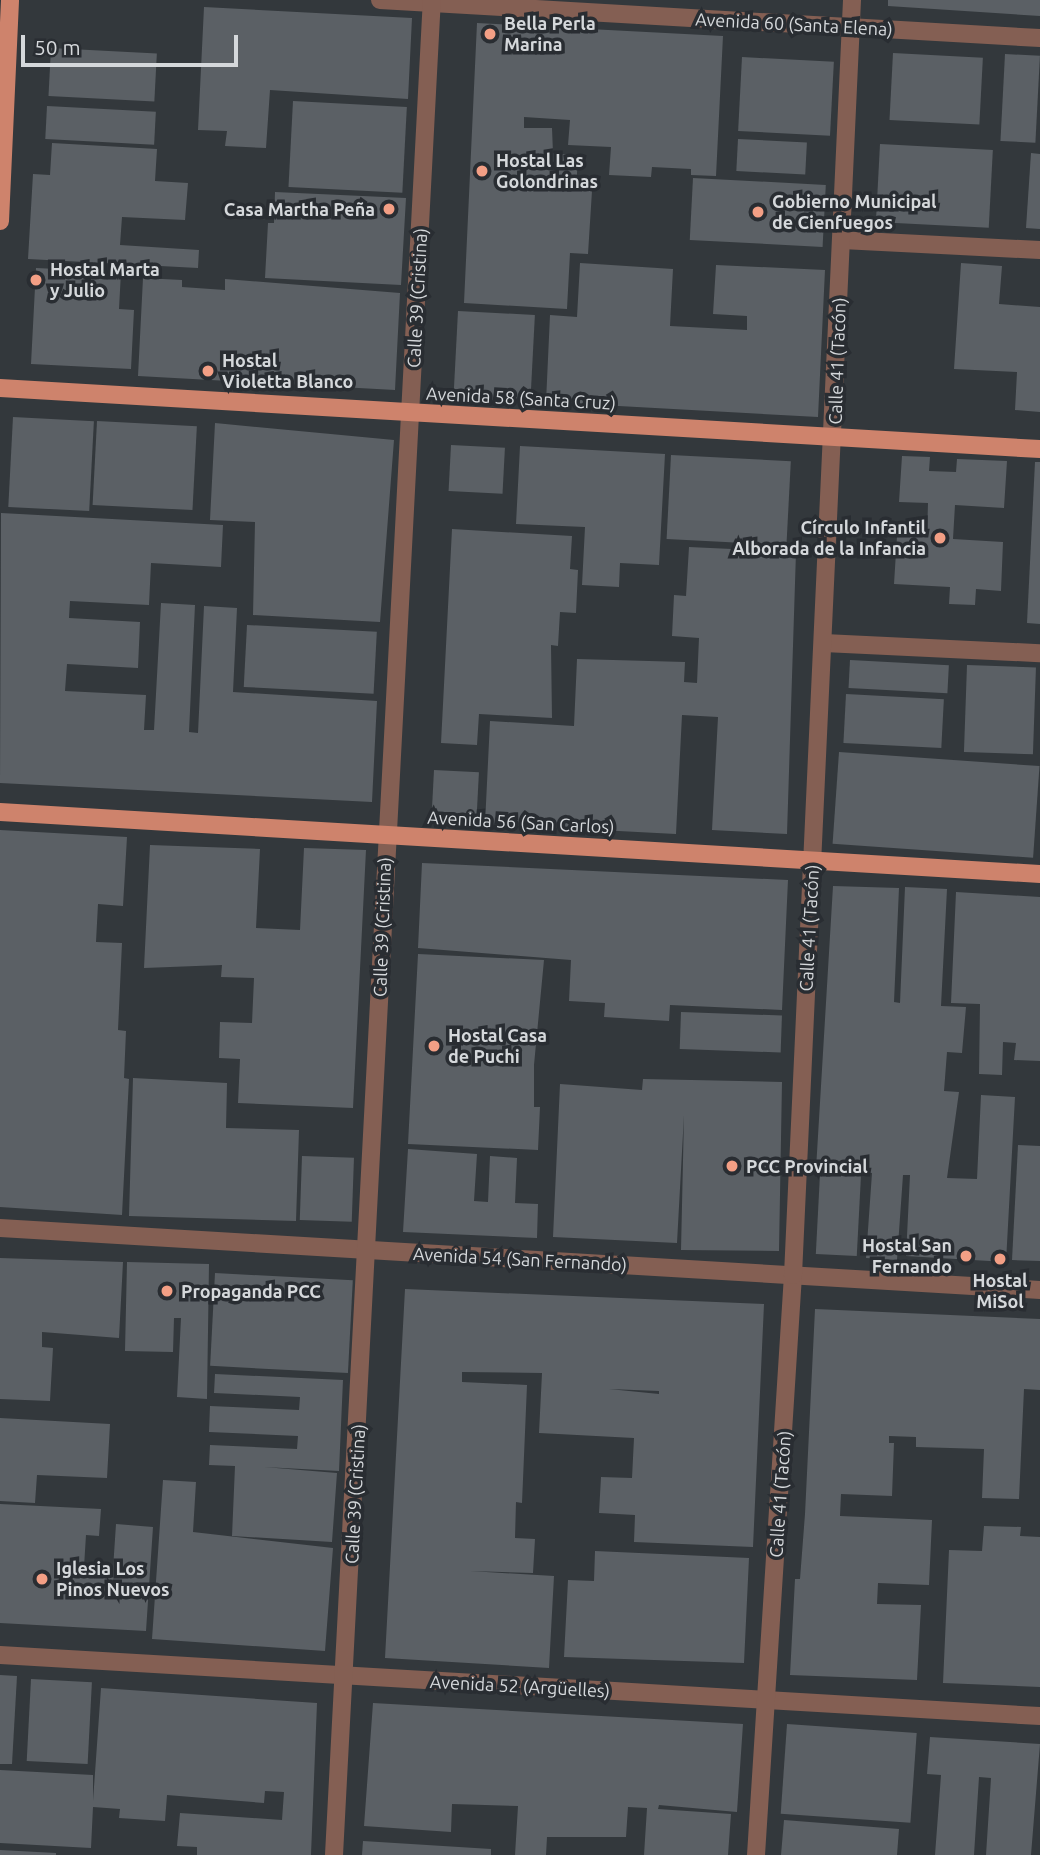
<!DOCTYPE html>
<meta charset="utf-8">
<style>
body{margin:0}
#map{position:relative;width:1040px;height:1855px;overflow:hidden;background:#33383c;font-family:Ubuntu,sans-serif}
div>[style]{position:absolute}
.building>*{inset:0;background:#5b6065;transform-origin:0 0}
.minor>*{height:18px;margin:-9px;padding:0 9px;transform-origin:9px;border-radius:9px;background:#845f53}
.major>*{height:18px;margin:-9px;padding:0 9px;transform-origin:9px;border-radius:9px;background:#ce836c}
.dots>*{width:19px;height:19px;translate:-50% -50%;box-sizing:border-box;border:4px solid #292d32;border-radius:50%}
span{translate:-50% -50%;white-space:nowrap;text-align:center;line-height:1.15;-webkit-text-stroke:7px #292d32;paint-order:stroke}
.poi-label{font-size:18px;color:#d5d8db;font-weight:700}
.left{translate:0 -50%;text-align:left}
.right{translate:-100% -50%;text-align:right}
.street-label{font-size:18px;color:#d5d8db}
.scale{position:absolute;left:21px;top:35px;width:217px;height:32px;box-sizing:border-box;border:4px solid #d5d8db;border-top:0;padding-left:9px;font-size:21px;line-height:24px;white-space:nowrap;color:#d5d8db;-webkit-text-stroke:5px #292d32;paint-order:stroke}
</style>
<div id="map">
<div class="building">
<div style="clip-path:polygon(888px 0,1040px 0,1040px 16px,888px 6px)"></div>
<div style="clip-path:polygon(204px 7px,412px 18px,408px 99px,270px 90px,266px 148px,225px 146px,227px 131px,198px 130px)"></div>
<div style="clip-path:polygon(477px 23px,723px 36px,716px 176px,691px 175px,691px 169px,652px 167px,651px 177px,609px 175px,611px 147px,568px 145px,570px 120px,524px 117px,524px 128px,552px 128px,553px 153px,578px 156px,576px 190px,592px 191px,588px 254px,570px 253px,567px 309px,464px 303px)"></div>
<div style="left:51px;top:48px;width:106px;height:48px;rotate:3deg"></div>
<div style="left:893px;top:53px;width:90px;height:67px;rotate:3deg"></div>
<div style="left:1005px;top:54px;width:35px;height:87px;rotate:3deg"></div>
<div style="left:742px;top:57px;width:92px;height:74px;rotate:3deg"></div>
<div style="left:293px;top:101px;width:114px;height:86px;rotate:3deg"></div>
<div style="left:47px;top:106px;width:109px;height:33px;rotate:3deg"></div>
<div style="left:738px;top:139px;width:69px;height:32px;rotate:3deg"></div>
<div style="clip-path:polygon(52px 143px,157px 149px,155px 181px,188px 183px,185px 220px,122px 217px,120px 245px,199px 250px,198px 268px,28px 259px,33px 174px,50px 175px)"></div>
<div style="left:880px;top:144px;width:113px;height:78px;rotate:3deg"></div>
<div style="clip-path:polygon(1031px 153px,1040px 154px,1040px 229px,1026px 228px)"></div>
<div style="left:693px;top:178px;width:133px;height:62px;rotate:3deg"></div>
<div style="clip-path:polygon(275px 192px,406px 198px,401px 285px,265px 278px,268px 223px,274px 223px)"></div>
<div style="clip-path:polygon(580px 263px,673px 269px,670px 326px,747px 330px,747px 316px,713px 314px,716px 265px,825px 270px,818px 417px,546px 402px,550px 315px,577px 317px)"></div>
<div style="clip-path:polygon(961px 263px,1002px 266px,999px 304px,1040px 307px,1040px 412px,1015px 410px,1017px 372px,954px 369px)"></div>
<div style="clip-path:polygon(36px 268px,121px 272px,119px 309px,134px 310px,131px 369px,31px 364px)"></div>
<div style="clip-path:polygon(143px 278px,182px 280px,182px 287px,225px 290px,225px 279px,400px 293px,395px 390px,138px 376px)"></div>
<div style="left:458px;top:311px;width:77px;height:87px;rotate:3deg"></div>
<div style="left:13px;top:417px;width:81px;height:90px;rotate:3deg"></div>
<div style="left:97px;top:421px;width:100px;height:84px;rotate:3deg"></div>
<div style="clip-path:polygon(215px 423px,394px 440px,380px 622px,253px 615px,255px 522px,210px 520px)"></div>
<div style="left:451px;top:445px;width:54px;height:46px;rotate:3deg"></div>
<div style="clip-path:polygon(520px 446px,665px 454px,659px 565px,620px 563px,619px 587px,582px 585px,585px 527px,516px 524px)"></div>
<div style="left:671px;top:455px;width:120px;height:84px;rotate:3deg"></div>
<div style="clip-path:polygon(902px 456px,930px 457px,929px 471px,956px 472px,957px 459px,1007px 461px,1004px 508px,955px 505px,953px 539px,1003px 542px,1001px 591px,976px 589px,975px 605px,949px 604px,950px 587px,894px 584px,897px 536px,927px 537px,928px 503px,899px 502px)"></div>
<div style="clip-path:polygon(1035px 462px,1040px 462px,1040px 624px,1027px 623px)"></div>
<div style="clip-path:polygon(1px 513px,223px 525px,221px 567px,151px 563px,149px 605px,70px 601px,69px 618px,140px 622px,138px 668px,67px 664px,65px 691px,146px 695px,144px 730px,154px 730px,161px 603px,195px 605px,189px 732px,198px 733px,204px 606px,237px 608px,233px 692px,377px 701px,372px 802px,0 783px)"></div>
<div style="clip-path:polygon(452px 529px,572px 536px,570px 569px,578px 570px,576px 613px,560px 612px,558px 646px,551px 645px,552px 718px,479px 714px,477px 745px,441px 743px)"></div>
<div style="clip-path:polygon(689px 547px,796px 552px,787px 834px,712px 830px,718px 717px,682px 715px,676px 834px,485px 824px,490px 721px,574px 726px,577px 659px,685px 662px,684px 682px,697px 683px,699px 638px,672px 636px,674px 595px,686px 596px)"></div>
<div style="left:247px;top:625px;width:130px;height:62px;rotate:3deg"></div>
<div style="left:850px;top:660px;width:99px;height:28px;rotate:3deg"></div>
<div style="left:967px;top:665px;width:69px;height:87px;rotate:2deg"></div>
<div style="left:846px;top:694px;width:98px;height:49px;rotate:3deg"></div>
<div style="left:839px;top:752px;width:201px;height:92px;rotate:4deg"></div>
<div style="left:434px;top:770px;width:45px;height:54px;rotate:3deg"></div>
<div style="clip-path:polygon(0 830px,127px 837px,123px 906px,98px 904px,96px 942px,122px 943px,118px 1030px,126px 1031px,124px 1078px,129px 1079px,122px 1215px,0 1207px)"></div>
<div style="clip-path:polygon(150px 845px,260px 849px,256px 928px,300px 930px,304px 848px,366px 850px,353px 1108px,238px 1103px,240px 1059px,219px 1058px,220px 1022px,252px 1023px,254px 978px,221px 977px,222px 965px,144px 968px)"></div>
<div style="clip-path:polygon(422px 863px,788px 880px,782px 1010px,670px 1005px,669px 1021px,604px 1017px,605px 1003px,569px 1001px,571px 960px,418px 948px)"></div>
<div style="clip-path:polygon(833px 886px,899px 888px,894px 1002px,900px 1003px,905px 887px,947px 889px,941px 1006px,966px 1007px,962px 1053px,947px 1052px,944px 1091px,959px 1092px,947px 1178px,977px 1179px,981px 1095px,1015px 1097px,1006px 1262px,906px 1256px,910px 1175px,903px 1175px,897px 1260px,866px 1258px,872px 1173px,816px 1169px)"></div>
<div style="clip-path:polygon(956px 892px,1040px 897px,1040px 1061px,1014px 1060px,1016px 1043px,1003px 1042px,1002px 1075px,979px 1074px,980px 1004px,951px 1003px)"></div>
<div style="clip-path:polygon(418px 954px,544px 960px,534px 1065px,534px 1107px,540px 1107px,538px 1150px,408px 1144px)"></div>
<div style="left:681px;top:1012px;width:101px;height:37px;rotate:2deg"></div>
<div style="clip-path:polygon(133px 1078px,227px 1083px,226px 1128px,299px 1130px,296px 1221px,129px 1216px)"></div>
<div style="clip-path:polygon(643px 1079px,782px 1082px,779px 1251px,681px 1250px,684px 1115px,677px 1243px,553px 1237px,560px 1084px,642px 1090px)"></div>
<div style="clip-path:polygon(1018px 1145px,1040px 1146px,1040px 1261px,1012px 1260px)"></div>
<div style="clip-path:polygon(408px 1149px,477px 1154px,474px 1201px,488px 1202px,490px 1156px,517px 1158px,515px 1203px,538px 1204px,537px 1238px,403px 1232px)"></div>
<div style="left:302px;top:1156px;width:52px;height:64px;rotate:2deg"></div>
<div style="left:820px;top:1174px;width:41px;height:80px;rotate:3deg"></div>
<div style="clip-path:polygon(0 1258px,123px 1262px,119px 1338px,42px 1332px,42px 1347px,53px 1348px,50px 1401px,0 1399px)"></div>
<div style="clip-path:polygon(127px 1262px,209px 1264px,207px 1399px,177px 1397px,181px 1318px,174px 1318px,173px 1352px,125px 1351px)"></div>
<div style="left:215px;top:1273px;width:138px;height:93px;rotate:3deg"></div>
<div style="clip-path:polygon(evenodd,405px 1289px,764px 1304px,753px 1547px,634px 1542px,635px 1515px,599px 1513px,601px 1477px,632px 1478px,634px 1438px,539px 1433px,542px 1373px,462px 1372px,462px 1382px,527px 1385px,522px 1503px,516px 1502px,515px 1538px,535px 1539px,533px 1573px,470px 1571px,554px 1576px,549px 1668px,385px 1658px,405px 1289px,609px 1389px,659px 1391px,659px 1394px,609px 1389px)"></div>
<div style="clip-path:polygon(815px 1309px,1040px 1319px,1040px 1390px,1024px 1389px,1019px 1499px,982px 1498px,984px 1449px,916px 1447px,916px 1437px,889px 1436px,889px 1443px,894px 1443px,892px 1496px,841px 1494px,840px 1516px,932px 1520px,929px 1585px,878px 1583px,877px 1604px,921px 1605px,917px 1680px,790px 1675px,795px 1579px,800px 1579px,805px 1514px)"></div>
<div style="clip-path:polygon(215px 1374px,343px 1380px,339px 1471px,264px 1467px,337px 1473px,332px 1542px,232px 1536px,235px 1466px,209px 1465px,210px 1445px,297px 1449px,298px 1436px,209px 1432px,210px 1406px,299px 1410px,300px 1397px,214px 1393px)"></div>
<div style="clip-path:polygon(0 1418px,110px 1424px,107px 1478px,37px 1475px,35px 1503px,0 1501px)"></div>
<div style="clip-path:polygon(163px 1480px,196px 1482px,193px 1532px,333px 1548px,325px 1651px,152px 1639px)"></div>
<div style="clip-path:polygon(0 1504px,101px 1509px,99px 1536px,86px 1535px,84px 1567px,113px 1569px,116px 1524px,153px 1527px,146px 1631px,0 1623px)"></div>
<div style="clip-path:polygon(984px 1526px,1021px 1527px,1020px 1536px,1040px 1537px,1040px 1687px,943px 1683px,949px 1550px,982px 1551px)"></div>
<div style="clip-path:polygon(595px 1551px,749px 1558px,744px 1663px,564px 1657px,568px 1580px,594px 1581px)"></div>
<div style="clip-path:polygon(0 1675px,17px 1676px,12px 1764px,0 1764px)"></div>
<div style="left:31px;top:1679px;width:61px;height:82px;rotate:3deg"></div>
<div style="clip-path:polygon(101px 1688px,317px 1703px,311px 1855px,197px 1855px,197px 1847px,177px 1846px,180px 1813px,282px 1820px,284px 1792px,265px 1791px,264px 1803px,167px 1795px,165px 1821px,119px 1818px,120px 1809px,93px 1807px,91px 1848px,0 1843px,0 1770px,93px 1775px,93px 1801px)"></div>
<div style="clip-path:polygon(373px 1703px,743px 1724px,737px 1812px,659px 1805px,658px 1809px,731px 1814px,728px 1855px,644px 1855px,647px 1808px,628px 1807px,626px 1837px,547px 1837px,546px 1855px,515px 1855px,518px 1806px,452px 1804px,451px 1832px,364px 1826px)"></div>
<div style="left:787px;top:1724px;width:130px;height:90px;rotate:4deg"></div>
<div style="clip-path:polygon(930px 1737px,1040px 1744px,1031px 1855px,986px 1855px,991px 1778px,979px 1777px,974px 1855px,935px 1855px,941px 1775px,927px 1774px)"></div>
<div style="clip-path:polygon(784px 1820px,899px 1829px,897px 1855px,781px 1855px)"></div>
<div style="clip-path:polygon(363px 1841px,491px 1849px,491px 1855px,362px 1855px)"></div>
<div style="clip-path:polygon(0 1850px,56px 1853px,56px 1855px,0 1855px)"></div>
</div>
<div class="minor">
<div style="left:380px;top:0;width:661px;rotate:3.3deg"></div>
<div style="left:842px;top:240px;width:198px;rotate:2.9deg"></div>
<div style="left:824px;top:643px;width:216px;rotate:2.7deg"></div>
<div style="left:0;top:1228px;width:1042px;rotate:3.41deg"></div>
<div style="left:0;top:1655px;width:1042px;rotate:3.36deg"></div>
<div style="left:334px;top:1855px;width:1858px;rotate:-86.98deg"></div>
<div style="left:756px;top:1855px;width:581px;rotate:-86.35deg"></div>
<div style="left:793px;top:1275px;width:1276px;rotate:-87.35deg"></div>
</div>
<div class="major">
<div style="left:0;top:221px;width:221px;rotate:-87.4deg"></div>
<div style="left:0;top:388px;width:1042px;rotate:3.36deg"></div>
<div style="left:0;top:812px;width:1042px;rotate:3.41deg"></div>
</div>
<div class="dots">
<div style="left:490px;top:34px;background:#f39f85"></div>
<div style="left:482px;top:171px;background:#f39f85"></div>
<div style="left:389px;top:209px;background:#f39f85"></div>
<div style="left:758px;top:212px;background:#f39f85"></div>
<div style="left:36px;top:280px;background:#f39f85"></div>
<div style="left:208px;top:371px;background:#f39f85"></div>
<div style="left:940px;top:538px;background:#f39f85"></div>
<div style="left:434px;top:1046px;background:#f39f85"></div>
<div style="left:732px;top:1166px;background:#f39f85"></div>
<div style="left:966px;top:1256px;background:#f39f85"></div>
<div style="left:1000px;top:1259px;background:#f39f85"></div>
<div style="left:167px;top:1291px;background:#f39f85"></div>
<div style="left:42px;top:1579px;background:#f39f85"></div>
</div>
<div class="poi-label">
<span class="left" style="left:504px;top:34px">Bella Perla<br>Marina</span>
<span class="left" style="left:496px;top:171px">Hostal Las<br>Golondrinas</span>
<span class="left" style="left:772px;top:212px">Gobierno Municipal<br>de Cienfuegos</span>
<span class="right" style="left:375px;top:209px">Casa Martha Peña</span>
<span class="left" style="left:50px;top:280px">Hostal Marta<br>y Julio</span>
<span class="left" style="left:222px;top:371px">Hostal<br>Violetta Blanco</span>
<span class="right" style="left:926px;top:538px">Círculo Infantil<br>Alborada de la Infancia</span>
<span class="left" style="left:448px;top:1046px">Hostal Casa<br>de Puchi</span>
<span class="left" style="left:746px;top:1166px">PCC Provincial</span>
<span class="right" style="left:952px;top:1256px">Hostal San<br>Fernando</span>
<span style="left:1000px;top:1291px">Hostal<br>MiSol</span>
<span class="left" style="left:181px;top:1291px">Propaganda PCC</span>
<span class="left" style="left:56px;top:1579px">Iglesia Los<br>Pinos Nuevos</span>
</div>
<div class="street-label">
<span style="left:794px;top:24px;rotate:3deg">Avenida 60 (Santa Elena)</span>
<span style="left:417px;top:298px;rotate:-87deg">Calle 39 (Cristina)</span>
<span style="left:837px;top:361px;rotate:-88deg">Calle 41 (Tacón)</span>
<span style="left:521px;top:398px;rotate:3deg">Avenida 58 (Santa Cruz)</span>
<span style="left:521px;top:822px;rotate:3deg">Avenida 56 (San Carlos)</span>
<span style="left:382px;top:927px;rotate:-88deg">Calle 39 (Cristina)</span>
<span style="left:809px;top:928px;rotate:-87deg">Calle 41 (Tacón)</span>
<span style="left:520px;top:1259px;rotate:3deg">Avenida 54 (San Fernando)</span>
<span style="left:355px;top:1494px;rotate:-87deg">Calle 39 (Cristina)</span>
<span style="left:780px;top:1494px;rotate:-86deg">Calle 41 (Tacón)</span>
<span style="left:520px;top:1686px;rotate:3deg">Avenida 52 (Argüelles)</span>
</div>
<div class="scale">50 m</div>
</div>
